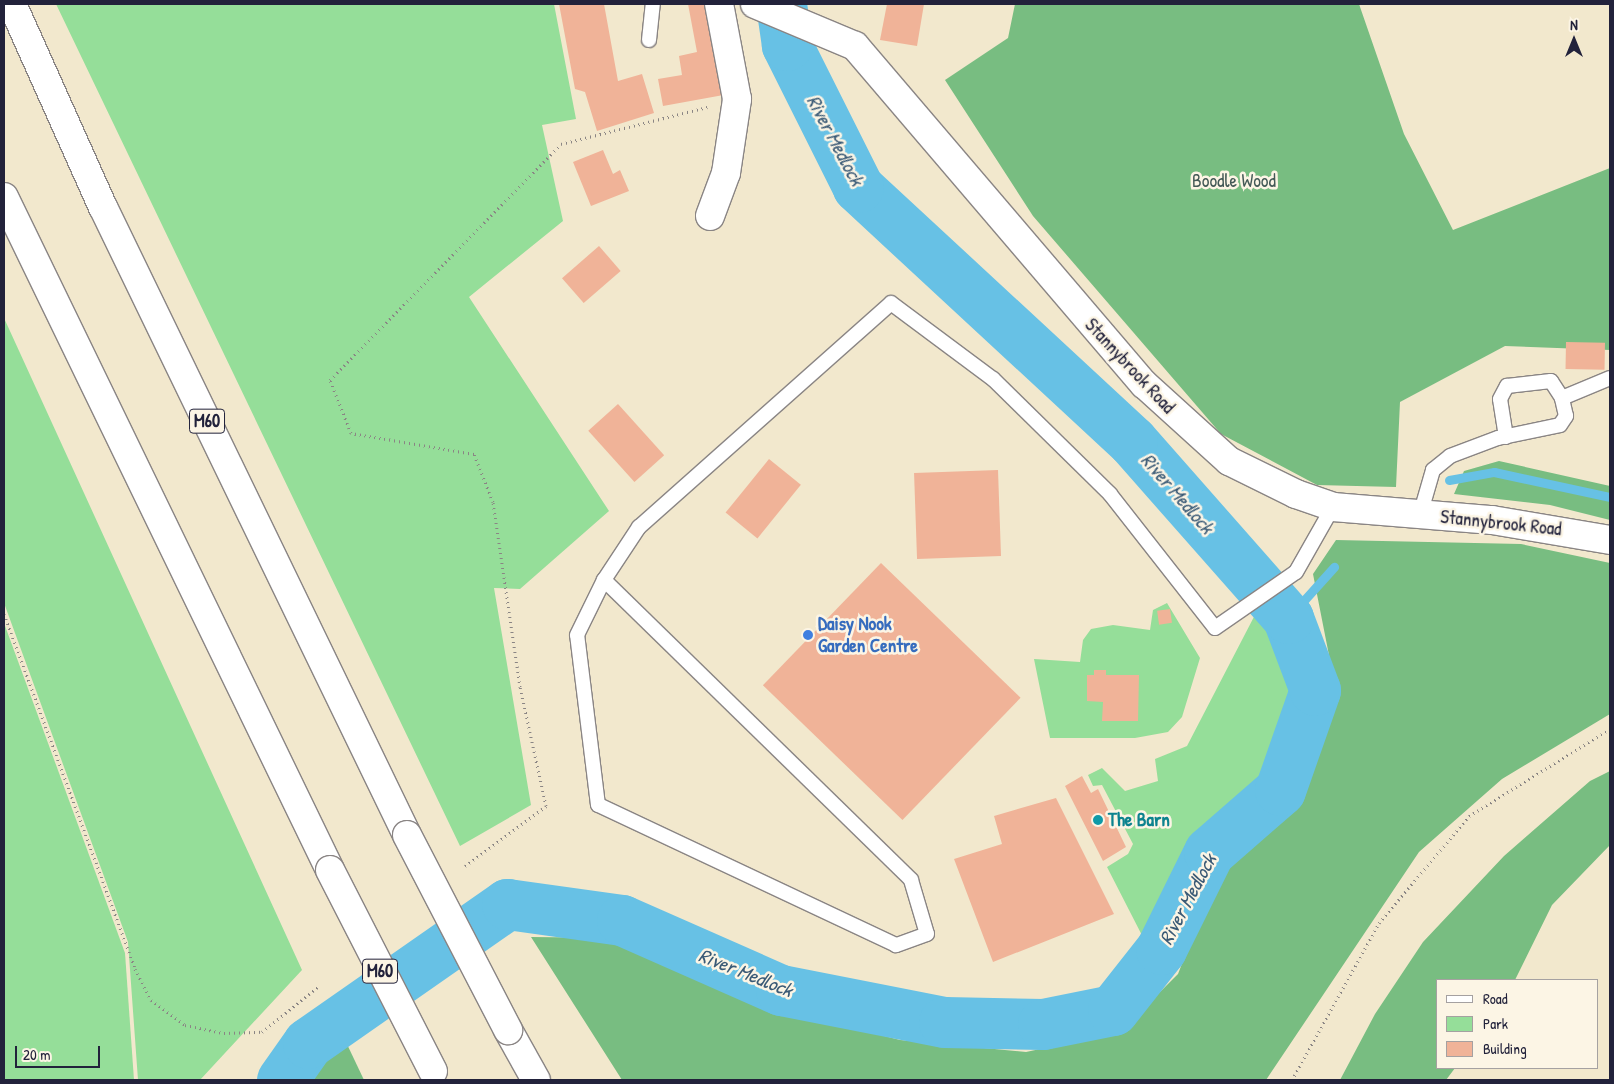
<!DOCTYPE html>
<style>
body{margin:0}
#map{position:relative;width:1614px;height:1084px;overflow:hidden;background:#f2e8cd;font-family:"Patrick Hand",sans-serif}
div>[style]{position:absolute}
.green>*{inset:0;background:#95de99}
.forest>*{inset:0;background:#78bd81}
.stream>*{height:9px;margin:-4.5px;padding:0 4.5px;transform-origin:4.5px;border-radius:4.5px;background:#67c1e5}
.river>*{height:51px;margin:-25.5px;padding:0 25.5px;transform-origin:25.5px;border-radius:25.5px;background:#67c1e5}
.building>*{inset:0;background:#f0b398;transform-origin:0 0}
.path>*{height:3px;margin-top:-1.5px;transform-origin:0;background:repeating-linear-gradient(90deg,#8a8584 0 1px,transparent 0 5px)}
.roads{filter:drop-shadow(1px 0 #8a8584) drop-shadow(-1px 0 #8a8584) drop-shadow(0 1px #8a8584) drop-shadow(0 -1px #8a8584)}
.lane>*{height:14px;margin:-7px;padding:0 7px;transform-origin:7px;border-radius:7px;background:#fff}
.street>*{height:28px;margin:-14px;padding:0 14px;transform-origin:14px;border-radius:14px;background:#fff}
.secondary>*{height:28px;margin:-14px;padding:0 14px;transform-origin:14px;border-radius:14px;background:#fff}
.highway>*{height:28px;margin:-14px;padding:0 14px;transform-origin:14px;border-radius:14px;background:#fff}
.bridges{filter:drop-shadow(1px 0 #8a8584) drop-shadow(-1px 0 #8a8584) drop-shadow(0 1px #8a8584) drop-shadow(0 -1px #8a8584)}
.highway-bridge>*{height:28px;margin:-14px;padding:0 14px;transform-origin:14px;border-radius:14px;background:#fff}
.dots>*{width:14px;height:14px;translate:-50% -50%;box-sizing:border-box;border:2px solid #fcf5e5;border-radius:50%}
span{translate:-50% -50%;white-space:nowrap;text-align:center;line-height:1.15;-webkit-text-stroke:5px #fcf5e5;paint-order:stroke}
.shield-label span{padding:1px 4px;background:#fcf5e5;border:1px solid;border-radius:4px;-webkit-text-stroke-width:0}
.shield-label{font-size:18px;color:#22223b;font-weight:700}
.park-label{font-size:19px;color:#445a57}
.street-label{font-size:19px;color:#22223b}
.shop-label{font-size:19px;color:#366cbe;font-weight:700}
.left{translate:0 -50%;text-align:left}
.culture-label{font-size:19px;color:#0d838f;font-weight:700}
.water-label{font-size:20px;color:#3a5a76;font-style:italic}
.frame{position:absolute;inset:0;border:5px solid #22223b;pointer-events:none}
.legend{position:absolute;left:1436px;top:979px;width:162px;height:90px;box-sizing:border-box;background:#fcf5e5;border:1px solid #a5a1a1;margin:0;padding:6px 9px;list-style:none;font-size:15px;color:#22223b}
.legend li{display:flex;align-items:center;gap:10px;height:25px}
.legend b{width:25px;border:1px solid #a5a1a1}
.north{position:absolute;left:1549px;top:15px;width:50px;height:50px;-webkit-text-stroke:4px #fcf5e5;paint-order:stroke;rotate:0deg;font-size:14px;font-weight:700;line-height:20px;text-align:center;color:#22223b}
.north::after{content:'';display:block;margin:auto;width:18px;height:22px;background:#22223b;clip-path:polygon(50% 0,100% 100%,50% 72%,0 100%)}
.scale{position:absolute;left:15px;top:1046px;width:85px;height:22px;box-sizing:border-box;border:2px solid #22223b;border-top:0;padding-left:6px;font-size:15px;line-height:18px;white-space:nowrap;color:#22223b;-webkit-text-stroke:4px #fcf5e5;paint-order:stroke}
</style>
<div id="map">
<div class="green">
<div style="clip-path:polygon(56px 4px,554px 4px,576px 119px,542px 125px,563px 221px,469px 297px,609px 511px,520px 589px,494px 588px,531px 805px,460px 846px)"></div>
<div style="clip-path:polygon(4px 318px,302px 970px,200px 1080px,138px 1080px,128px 942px,4px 603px)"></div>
<div style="clip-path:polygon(1167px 603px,1200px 658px,1182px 717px,1168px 732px,1135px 738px,1050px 738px,1034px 659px,1080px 662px,1083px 640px,1091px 629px,1113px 625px,1150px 630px,1153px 610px)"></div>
<div style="clip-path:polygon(1268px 604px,1285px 640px,1297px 700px,1266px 777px,1234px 805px,1192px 863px,1150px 951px,1107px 867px,1128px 854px,1133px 844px,1102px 785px,1093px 786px,1088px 775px,1102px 768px,1125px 791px,1158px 781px,1155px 759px,1187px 746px,1257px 611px)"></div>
<div style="clip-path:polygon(4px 623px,125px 953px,134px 1080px,4px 1080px)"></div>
</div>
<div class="forest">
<div style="clip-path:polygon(1015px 4px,1359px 4px,1404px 134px,1453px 230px,1610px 168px,1610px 350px,1505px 346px,1400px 402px,1396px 487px,1317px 485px,1221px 434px,1033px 216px,945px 80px,1008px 38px)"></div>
<div style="clip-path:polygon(1499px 461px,1610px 486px,1610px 520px,1550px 505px,1454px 494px,1464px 471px)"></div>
<div style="clip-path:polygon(1336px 540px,1521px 544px,1610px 563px,1610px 714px,1502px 779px,1419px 852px,1266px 1080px,622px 1080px,531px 937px,623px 938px,764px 1005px,900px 1040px,1026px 1052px,1120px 1032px,1178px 974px,1220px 866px,1292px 807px,1337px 696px,1313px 574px)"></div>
<div style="clip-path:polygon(1610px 771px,1610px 845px,1552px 905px,1515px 980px,1438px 980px,1438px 1068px,1455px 1068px,1446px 1080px,1340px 1080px,1375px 1014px,1423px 942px,1504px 856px,1590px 781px)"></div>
<div style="clip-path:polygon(345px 1040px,364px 1080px,300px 1080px,309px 1064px)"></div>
</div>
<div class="stream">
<div style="left:1449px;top:480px;width:46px;rotate:-10.1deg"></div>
<div style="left:1494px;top:472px;width:119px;rotate:12.2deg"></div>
<div style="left:1288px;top:618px;width:69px;rotate:-48deg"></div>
</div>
<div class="river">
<div style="left:282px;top:1080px;width:45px;rotate:-54.9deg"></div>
<div style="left:308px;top:1043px;width:243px;rotate:-34.9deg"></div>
<div style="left:507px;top:904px;width:116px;rotate:7.9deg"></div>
<div style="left:622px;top:920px;width:174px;rotate:23.8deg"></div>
<div style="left:781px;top:990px;width:166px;rotate:11.1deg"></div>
<div style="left:944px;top:1022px;width:99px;rotate:1.2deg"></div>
<div style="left:1043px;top:1024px;width:71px;rotate:-11.3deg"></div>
<div style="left:1113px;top:1010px;width:78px;rotate:-51.8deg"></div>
<div style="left:1161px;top:949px;width:108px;rotate:-63.7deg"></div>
<div style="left:1209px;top:852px;width:94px;rotate:-41.1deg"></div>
<div style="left:1280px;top:790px;width:106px;rotate:-70.7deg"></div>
<div style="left:1315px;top:690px;width:77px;rotate:-110.6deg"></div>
<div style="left:1288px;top:618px;width:236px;rotate:-131.4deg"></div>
<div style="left:1132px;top:441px;width:374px;rotate:-137.2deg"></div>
<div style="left:858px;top:187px;width:159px;rotate:-116.6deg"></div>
<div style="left:787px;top:45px;width:41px;rotate:-98.3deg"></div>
</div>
<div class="building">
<div style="clip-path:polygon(559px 4px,604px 4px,618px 81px,642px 74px,654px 113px,597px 131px,585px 92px,575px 89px)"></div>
<div style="clip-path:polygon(688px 4px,712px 4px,729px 94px,663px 106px,658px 79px,682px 75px,679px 56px,697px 52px)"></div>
<div style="clip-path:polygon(887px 4px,924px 4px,917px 46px,880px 40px)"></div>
<div style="clip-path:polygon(603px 150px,613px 174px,620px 170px,629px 191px,591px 206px,573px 162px)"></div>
<div style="left:599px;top:246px;width:33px;height:49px;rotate:49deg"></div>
<div style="left:1566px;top:342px;width:39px;height:27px;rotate:1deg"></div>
<div style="left:618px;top:404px;width:69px;height:40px;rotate:48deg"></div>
<div style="left:769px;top:459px;width:41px;height:69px;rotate:39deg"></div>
<div style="left:998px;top:470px;width:86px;height:84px;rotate:88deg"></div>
<div style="left:881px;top:563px;width:194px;height:170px;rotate:44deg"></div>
<div style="left:1170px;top:609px;width:14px;height:13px;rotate:82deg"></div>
<div style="clip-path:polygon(1094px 670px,1106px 670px,1106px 675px,1139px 675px,1138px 721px,1102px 721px,1103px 702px,1087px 701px,1087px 675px,1094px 675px)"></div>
<div style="clip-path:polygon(1082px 776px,1091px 793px,1098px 789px,1126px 847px,1103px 861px,1065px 786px)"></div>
<div style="clip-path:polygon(1056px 798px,1114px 914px,993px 962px,954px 859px,1002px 844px,994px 816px)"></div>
</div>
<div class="path">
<div style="left:4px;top:614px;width:378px;rotate:69.7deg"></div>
<div style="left:135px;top:969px;width:35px;rotate:63deg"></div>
<div style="left:151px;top:1000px;width:42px;rotate:36.3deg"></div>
<div style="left:185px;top:1025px;width:40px;rotate:12deg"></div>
<div style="left:224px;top:1033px;width:38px;rotate:-2deg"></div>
<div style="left:262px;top:1032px;width:73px;rotate:-38.9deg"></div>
<div style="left:465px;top:866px;width:101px;rotate:-36.5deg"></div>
<div style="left:546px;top:806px;width:122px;rotate:-102.3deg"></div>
<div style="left:520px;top:687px;width:187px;rotate:-98.3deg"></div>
<div style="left:493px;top:502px;width:52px;rotate:-111.6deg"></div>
<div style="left:474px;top:454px;width:125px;rotate:-170.3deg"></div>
<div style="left:351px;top:433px;width:57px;rotate:-111.6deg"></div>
<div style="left:330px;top:380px;width:330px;rotate:-45.6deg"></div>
<div style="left:561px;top:144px;width:151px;rotate:-14.2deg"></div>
<div style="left:1292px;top:1080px;width:179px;rotate:-61deg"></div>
<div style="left:1379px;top:923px;width:140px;rotate:-49.9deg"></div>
<div style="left:1469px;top:816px;width:166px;rotate:-31.7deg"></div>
</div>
<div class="roads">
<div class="lane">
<div style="left:649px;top:40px;width:36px;rotate:-84deg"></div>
<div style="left:1506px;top:437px;width:38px;rotate:-99deg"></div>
<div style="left:1500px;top:399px;width:15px;rotate:-62deg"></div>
<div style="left:1507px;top:386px;width:44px;rotate:-6.5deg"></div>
<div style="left:1551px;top:381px;width:20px;rotate:57deg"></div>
<div style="left:1420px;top:515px;width:47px;rotate:-73.9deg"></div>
<div style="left:1433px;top:470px;width:22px;rotate:-39deg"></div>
<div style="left:1450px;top:456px;width:51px;rotate:-20.6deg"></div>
<div style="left:1498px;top:438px;width:63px;rotate:-11.8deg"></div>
<div style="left:1560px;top:425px;width:11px;rotate:-56deg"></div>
<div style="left:1566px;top:416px;width:18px;rotate:-103deg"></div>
<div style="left:1562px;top:398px;width:52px;rotate:-22.6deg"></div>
<div style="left:604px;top:580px;width:429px;rotate:44.3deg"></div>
<div style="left:911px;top:880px;width:56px;rotate:73.5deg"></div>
<div style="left:927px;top:934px;width:33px;rotate:160deg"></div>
<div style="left:896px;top:945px;width:329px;rotate:-154.8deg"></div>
<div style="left:598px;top:805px;width:171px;rotate:-97deg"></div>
<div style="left:577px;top:635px;width:61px;rotate:-63.9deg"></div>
<div style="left:604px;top:580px;width:64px;rotate:-56.6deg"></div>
<div style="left:639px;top:527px;width:337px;rotate:-41.6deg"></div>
<div style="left:891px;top:303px;width:127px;rotate:36.7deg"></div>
<div style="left:993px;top:379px;width:164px;rotate:44.5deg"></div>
<div style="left:1110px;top:494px;width:170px;rotate:51.9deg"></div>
<div style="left:1215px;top:628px;width:98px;rotate:-34.7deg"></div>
<div style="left:1296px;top:572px;width:75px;rotate:-60.4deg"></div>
</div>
<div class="street">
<div style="left:710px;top:216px;width:46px;rotate:-69.6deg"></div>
<div style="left:726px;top:173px;width:75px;rotate:-81.5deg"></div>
<div style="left:737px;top:99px;width:97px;rotate:-100.7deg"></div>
</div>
<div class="secondary">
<div style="left:755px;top:4px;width:108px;rotate:22.8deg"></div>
<div style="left:855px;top:46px;width:445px;rotate:49.5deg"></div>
<div style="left:1144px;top:384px;width:115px;rotate:42.2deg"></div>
<div style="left:1229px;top:461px;width:75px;rotate:26.2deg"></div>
<div style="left:1296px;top:494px;width:39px;rotate:19deg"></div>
<div style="left:1333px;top:507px;width:160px;rotate:4.7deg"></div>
<div style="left:1492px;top:520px;width:120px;rotate:9.6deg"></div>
</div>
<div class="highway">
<div style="left:12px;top:4px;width:222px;rotate:65.9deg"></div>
<div style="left:103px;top:207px;width:698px;rotate:64.17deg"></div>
<div style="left:4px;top:197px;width:748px;rotate:64.15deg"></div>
<div style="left:508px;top:1030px;width:57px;rotate:60.8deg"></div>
</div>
</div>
<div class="bridges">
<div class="highway-bridge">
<div style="left:407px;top:835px;width:220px;rotate:62.6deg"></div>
<div style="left:330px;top:870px;width:226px;rotate:62.9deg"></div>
</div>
</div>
<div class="dots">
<div style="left:808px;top:635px;background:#3f7fe0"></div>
<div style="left:1098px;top:820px;background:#0f9aa8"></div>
</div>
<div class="shield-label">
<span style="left:207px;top:421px">M60</span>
<span style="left:380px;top:971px">M60</span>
</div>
<div class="park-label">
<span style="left:1234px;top:181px">Boodle Wood</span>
</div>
<div class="street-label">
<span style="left:1130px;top:366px;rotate:47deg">Stannybrook Road</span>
<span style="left:1501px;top:523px;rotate:6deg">Stannybrook Road</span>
</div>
<div class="shop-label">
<span class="left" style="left:818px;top:635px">Daisy Nook<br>Garden Centre</span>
</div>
<div class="culture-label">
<span class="left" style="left:1108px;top:820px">The Barn</span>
</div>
<div class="water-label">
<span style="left:836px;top:140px;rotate:62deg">River Medlock</span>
<span style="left:1178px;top:493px;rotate:49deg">River Medlock</span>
<span style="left:1187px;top:899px;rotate:-62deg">River Medlock</span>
<span style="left:746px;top:972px;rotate:22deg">River Medlock</span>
</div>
<div class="frame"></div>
<ul class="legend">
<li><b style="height:6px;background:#fff"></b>Road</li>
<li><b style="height:14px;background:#95de99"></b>Park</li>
<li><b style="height:14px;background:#f0b398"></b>Building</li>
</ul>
<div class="north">N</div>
<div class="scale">20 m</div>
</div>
